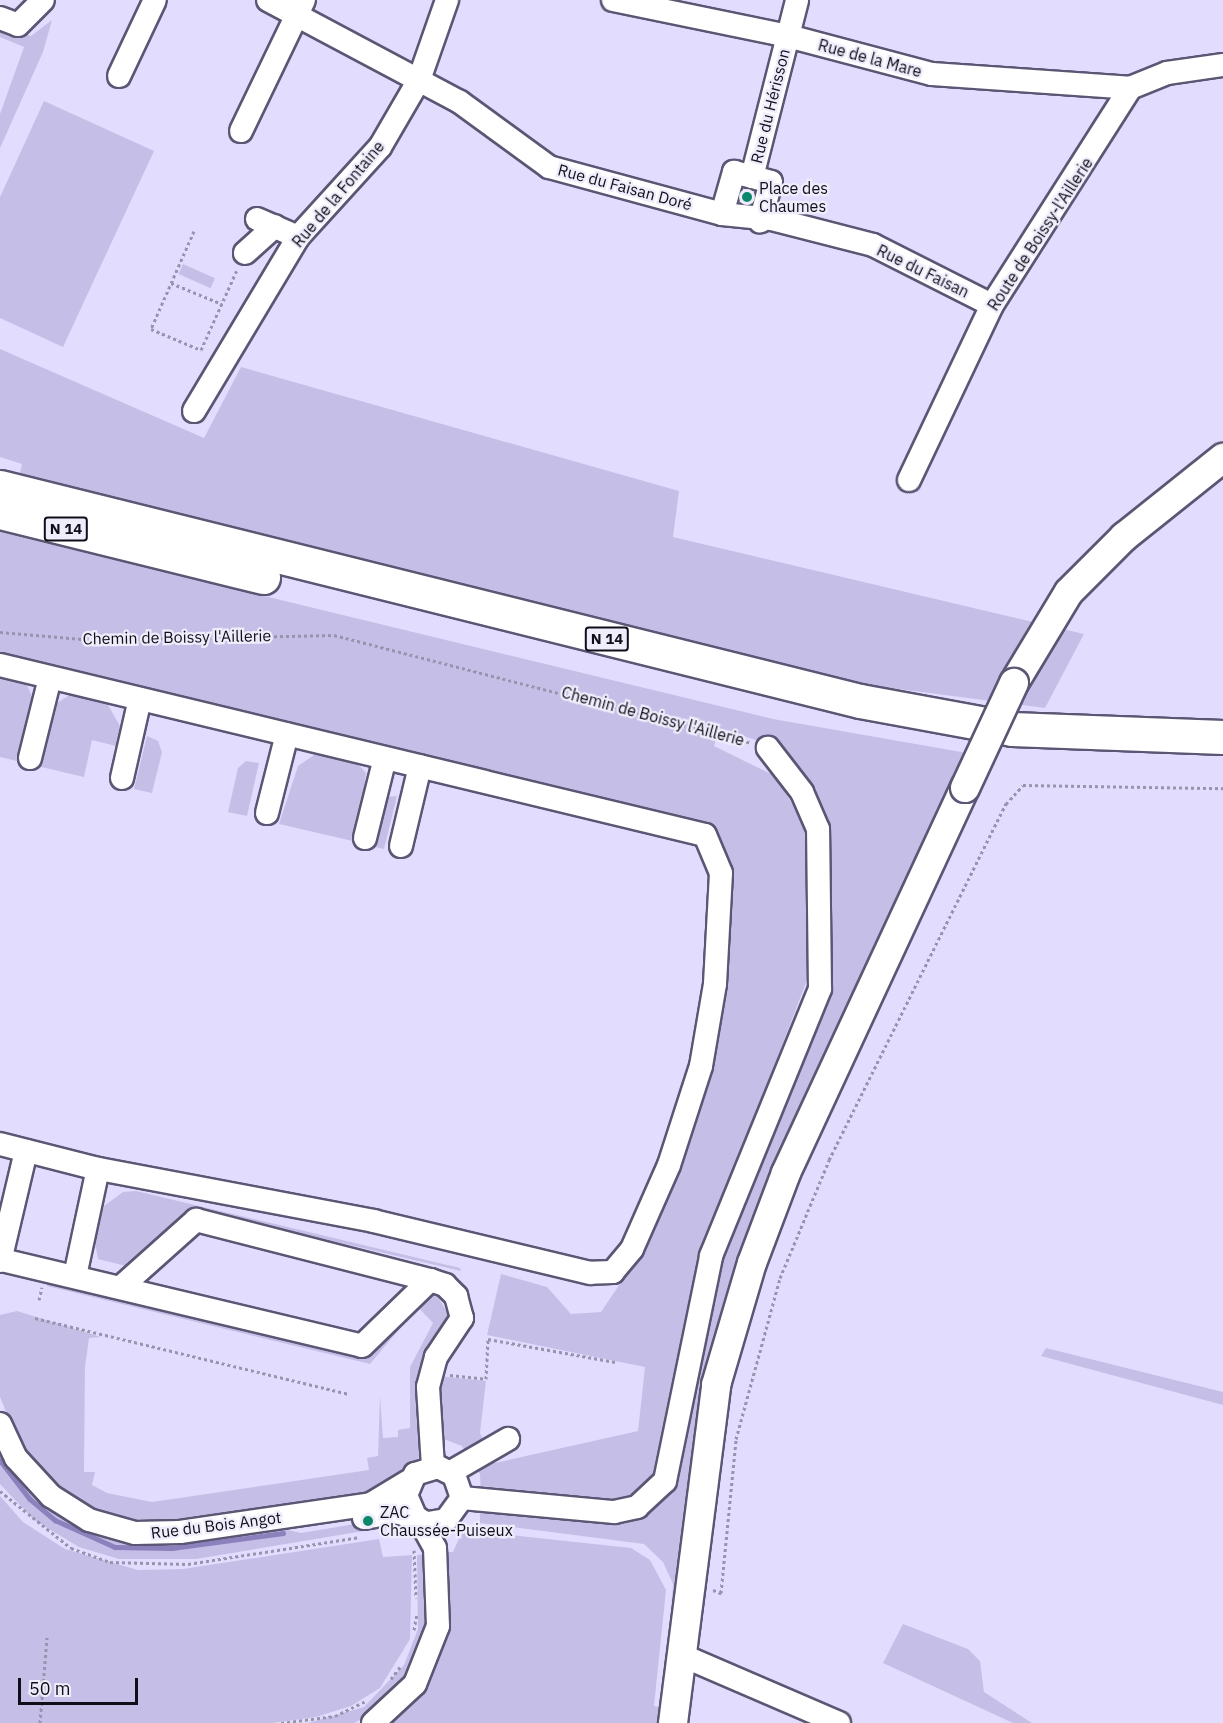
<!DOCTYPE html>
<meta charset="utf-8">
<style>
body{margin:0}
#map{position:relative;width:1223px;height:1723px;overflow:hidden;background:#e2ddfe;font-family:"IBM Plex Sans",sans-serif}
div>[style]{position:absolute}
.green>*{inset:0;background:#c5bfe8;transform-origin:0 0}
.stream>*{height:4.5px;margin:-2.25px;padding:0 2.25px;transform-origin:2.25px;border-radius:2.25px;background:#8c81bc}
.path>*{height:3px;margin-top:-1.5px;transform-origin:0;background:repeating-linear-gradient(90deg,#9894ae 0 3px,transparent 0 6px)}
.roads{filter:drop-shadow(2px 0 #5b5673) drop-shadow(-2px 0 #5b5673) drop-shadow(0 2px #5b5673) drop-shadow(0 -2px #5b5673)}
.minor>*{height:22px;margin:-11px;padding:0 11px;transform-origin:11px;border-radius:11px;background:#fff}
.major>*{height:28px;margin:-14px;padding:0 14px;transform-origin:14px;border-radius:14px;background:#fff}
.highway>*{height:33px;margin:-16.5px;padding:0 16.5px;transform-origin:16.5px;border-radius:16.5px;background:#fff}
.bridges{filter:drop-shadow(2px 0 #5b5673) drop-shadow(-2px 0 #5b5673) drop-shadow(0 2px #5b5673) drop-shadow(0 -2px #5b5673)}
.major-bridge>*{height:28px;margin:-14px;padding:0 14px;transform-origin:14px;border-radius:14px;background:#fff}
.dots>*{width:16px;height:16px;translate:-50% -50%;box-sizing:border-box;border:3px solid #efedfb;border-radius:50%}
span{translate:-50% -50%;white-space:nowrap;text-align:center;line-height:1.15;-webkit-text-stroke:4.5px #efedfb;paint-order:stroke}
.shield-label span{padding:2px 4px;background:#efedfb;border:2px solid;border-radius:4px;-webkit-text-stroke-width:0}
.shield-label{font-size:15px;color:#100e19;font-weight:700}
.street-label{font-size:16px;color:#100e19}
.poi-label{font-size:16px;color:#100e19}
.left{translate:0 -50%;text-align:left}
.scale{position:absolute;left:18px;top:1678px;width:120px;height:27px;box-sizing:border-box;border:3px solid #100e19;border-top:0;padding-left:8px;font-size:18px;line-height:21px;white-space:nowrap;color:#100e19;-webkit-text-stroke:4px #efedfb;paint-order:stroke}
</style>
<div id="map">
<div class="green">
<div style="clip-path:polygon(52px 20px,43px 52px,0 148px,0 114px,24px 47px,0 37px,0 25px,31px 36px)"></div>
<div style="clip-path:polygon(44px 101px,154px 151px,63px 347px,0 318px,0 197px)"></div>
<div style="left:183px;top:264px;width:35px;height:11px;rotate:24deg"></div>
<div style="clip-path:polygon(0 349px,204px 438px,241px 367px,679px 491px,673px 537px,1084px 634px,1045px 708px,837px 681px,20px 473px,22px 464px,0 457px)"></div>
<div style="clip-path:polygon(0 532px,773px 719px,967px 753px,734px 1271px,700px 1429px,673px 1662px,667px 1662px,673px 1584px,663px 1562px,644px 1544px,480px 1523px,480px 1506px,614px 1517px,650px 1505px,673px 1478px,717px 1260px,821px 997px,821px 827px,802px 785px,768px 744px,719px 728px,714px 746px,775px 776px,802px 820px,808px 846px,809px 975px,710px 1233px,666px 1467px,648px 1493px,617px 1506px,481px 1495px,480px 1474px,462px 1446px,441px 1438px,439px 1376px,486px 1381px,480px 1433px,495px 1463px,638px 1431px,645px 1367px,487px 1335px,501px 1274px,547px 1287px,571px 1314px,601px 1312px,640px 1254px,668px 1196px,705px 1082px,722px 992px,727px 875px,721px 840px,709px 828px,0 658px)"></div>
<div style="clip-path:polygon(0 673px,27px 685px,35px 703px,21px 762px,0 757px)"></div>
<div style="clip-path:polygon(74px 692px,104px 698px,120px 726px,116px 746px,92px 740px,84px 777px,37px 766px,51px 707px)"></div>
<div style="clip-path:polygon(147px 736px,158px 741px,162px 752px,152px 793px,134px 789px)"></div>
<div style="clip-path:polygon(317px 753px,355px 761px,366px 773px,357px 842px,279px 824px,298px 766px)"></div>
<div style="clip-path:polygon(246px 761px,259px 763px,247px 816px,228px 812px,238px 768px)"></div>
<div style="clip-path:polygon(397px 796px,384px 849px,371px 846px,384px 797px)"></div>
<div style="clip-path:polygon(136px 1191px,460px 1268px,461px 1271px,199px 1210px,183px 1217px,134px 1268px,98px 1259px,95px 1243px,104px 1206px,123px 1192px)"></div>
<div style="clip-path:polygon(49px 1280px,358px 1354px,429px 1295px,438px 1297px,448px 1314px,420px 1371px,421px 1453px,413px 1466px,372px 1494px,152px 1526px,103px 1517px,56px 1490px,22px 1450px,0 1397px,0 1315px,17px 1311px,101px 1337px,89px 1338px,85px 1367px,84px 1472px,95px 1472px,92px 1485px,107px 1493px,152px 1502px,369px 1470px,367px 1458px,378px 1456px,380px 1396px,383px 1438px,398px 1437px,398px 1430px,410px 1428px,410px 1367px,433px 1323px,418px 1307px,370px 1364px,47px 1286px)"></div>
<div style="clip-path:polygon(1046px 1348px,1223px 1392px,1223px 1405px,1041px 1356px)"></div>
<div style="clip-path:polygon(0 1446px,86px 1529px,274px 1527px,301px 1533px,385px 1519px,412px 1523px,196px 1559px,119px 1559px,79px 1547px,34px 1520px,0 1484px)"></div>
<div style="clip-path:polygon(0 1496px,23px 1522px,65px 1549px,138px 1570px,183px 1569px,379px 1539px,383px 1557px,412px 1555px,410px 1639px,380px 1688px,351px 1706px,316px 1717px,272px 1723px,0 1723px)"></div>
<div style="clip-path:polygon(474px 1531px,631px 1548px,650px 1560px,666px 1590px,654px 1706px,667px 1708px,666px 1723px,389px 1723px,433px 1672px,446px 1626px,445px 1552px,453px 1552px,461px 1534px)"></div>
<div style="clip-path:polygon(427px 1554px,430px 1617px,410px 1674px,369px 1715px,354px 1723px,308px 1723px,364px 1707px,404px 1665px,418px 1629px,417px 1555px)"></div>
<div style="clip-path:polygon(903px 1624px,968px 1649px,980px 1661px,984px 1692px,1032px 1723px,1013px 1723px,883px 1663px)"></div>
</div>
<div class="stream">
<div style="left:0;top:1460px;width:49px;rotate:52.4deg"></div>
<div style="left:30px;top:1499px;width:33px;rotate:40deg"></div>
<div style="left:55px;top:1520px;width:66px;rotate:24.2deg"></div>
<div style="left:115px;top:1547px;width:57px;rotate:1deg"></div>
<div style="left:172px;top:1548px;width:112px;rotate:-7.7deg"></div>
</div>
<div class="path">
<div style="left:194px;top:231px;width:107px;rotate:113.7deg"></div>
<div style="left:151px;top:329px;width:54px;rotate:22.8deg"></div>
<div style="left:201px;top:350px;width:88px;rotate:-65.8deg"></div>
<div style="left:171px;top:283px;width:55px;rotate:22.4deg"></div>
<div style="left:0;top:632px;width:94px;rotate:4.9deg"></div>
<div style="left:94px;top:640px;width:240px;rotate:-1.2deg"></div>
<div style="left:334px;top:635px;width:431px;rotate:14.5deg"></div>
<div style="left:39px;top:1300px;width:13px;rotate:-77deg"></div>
<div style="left:35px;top:1318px;width:323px;rotate:13.6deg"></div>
<div style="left:450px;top:1375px;width:36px;rotate:6deg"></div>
<div style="left:486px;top:1379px;width:40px;rotate:-87.1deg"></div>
<div style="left:488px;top:1339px;width:129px;rotate:10.3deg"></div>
<div style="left:0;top:1491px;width:91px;rotate:38.8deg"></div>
<div style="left:71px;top:1548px;width:41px;rotate:19.7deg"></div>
<div style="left:110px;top:1562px;width:78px;rotate:1.5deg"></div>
<div style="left:188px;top:1564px;width:174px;rotate:-8.9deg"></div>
<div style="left:414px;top:1550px;width:48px;rotate:87.6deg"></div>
<div style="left:713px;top:1590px;width:9px;rotate:21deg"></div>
<div style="left:721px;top:1593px;width:155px;rotate:-84.4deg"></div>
<div style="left:736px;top:1439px;width:167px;rotate:-74.7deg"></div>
<div style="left:780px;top:1278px;width:128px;rotate:-67.4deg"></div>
<div style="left:829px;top:1160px;width:398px;rotate:-63.6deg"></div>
<div style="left:1006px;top:804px;width:25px;rotate:-48deg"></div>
<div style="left:1023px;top:785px;width:200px;rotate:0.9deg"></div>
<div style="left:414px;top:1630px;width:17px;rotate:-80deg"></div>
<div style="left:391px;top:1679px;width:15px;rotate:-53deg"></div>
<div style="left:40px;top:1723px;width:86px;rotate:-85.3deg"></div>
<div style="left:281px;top:1723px;width:54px;rotate:-7.4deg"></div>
<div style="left:335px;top:1716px;width:34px;rotate:-26deg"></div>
</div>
<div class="roads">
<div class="minor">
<div style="left:268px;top:0;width:217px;rotate:28deg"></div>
<div style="left:460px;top:102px;width:110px;rotate:36.1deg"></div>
<div style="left:549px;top:167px;width:179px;rotate:15.2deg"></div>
<div style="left:722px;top:214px;width:50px;rotate:5.7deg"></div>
<div style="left:772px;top:219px;width:104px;rotate:14.4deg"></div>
<div style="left:873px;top:245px;width:133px;rotate:26.8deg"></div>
<div style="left:613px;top:0;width:179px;rotate:11.6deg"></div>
<div style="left:788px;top:36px;width:149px;rotate:14.8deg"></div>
<div style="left:932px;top:74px;width:198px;rotate:4deg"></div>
<div style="left:1130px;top:88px;width:40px;rotate:-22deg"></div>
<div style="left:1167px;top:73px;width:57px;rotate:-8.1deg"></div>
<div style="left:0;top:18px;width:19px;rotate:21deg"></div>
<div style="left:18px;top:25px;width:35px;rotate:-45deg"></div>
<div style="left:119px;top:76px;width:84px;rotate:-64.7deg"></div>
<div style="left:241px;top:131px;width:145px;rotate:-64.3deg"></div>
<div style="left:752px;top:177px;width:183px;rotate:-75.7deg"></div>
<div style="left:722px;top:214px;width:44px;rotate:-74.1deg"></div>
<div style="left:734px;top:172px;width:38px;rotate:15deg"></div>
<div style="left:771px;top:182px;width:41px;rotate:105.4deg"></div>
<div style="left:257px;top:219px;width:45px;rotate:23.7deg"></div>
<div style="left:245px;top:253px;width:40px;rotate:-42deg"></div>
<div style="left:194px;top:411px;width:203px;rotate:-59.1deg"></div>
<div style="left:298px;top:237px;width:122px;rotate:-47.7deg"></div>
<div style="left:380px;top:147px;width:78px;rotate:-59.8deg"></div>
<div style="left:419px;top:80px;width:85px;rotate:-70.7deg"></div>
<div style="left:909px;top:480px;width:194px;rotate:-64.6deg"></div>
<div style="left:992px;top:305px;width:257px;rotate:-57.5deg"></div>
<div style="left:0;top:665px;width:725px;rotate:13.56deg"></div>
<div style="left:705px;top:835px;width:41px;rotate:67.2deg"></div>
<div style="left:721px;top:873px;width:111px;rotate:93.1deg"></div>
<div style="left:715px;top:984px;width:83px;rotate:99.7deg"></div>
<div style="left:701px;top:1066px;width:104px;rotate:107.9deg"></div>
<div style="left:669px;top:1165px;width:92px;rotate:113.8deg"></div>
<div style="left:632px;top:1249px;width:30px;rotate:130deg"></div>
<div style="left:613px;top:1272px;width:23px;rotate:178deg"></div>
<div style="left:590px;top:1273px;width:222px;rotate:-166.5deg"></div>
<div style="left:374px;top:1221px;width:281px;rotate:-169.3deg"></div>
<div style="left:98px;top:1169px;width:101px;rotate:-165.7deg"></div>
<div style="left:30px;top:758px;width:82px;rotate:-76deg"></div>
<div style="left:122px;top:778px;width:81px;rotate:-77.2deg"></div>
<div style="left:267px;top:813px;width:81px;rotate:-75.8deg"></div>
<div style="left:365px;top:838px;width:82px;rotate:-76deg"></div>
<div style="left:401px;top:846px;width:82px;rotate:-76.6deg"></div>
<div style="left:2px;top:1260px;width:370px;rotate:13.4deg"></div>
<div style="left:362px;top:1346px;width:95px;rotate:-44.1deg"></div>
<div style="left:430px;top:1280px;width:16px;rotate:18deg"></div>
<div style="left:445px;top:1285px;width:16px;rotate:45deg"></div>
<div style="left:456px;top:1296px;width:23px;rotate:75deg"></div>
<div style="left:462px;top:1318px;width:47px;rotate:123.7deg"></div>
<div style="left:436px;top:1357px;width:31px;rotate:105deg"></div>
<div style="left:428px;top:1387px;width:80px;rotate:86.4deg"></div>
<div style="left:0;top:1261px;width:113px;rotate:-76.7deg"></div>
<div style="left:75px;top:1276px;width:109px;rotate:-77.9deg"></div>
<div style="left:121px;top:1287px;width:101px;rotate:-41.8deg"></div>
<div style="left:196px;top:1220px;width:242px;rotate:14.4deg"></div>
<div style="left:0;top:1424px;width:38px;rotate:65deg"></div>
<div style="left:16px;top:1458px;width:52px;rotate:47.4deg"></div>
<div style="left:51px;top:1496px;width:45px;rotate:32.3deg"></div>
<div style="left:89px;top:1520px;width:48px;rotate:15.8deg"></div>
<div style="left:135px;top:1533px;width:45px;rotate:-1.3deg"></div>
<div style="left:180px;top:1532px;width:193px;rotate:-8.3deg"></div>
<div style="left:371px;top:1504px;width:44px;rotate:-31.2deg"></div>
<div style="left:451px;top:1472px;width:66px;rotate:-30.1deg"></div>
<div style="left:462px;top:1498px;width:153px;rotate:5.3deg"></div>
<div style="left:614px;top:1512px;width:24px;rotate:-12deg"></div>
<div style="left:637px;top:1507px;width:38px;rotate:-43deg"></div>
<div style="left:665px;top:1481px;width:230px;rotate:-78.4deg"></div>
<div style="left:711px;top:1256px;width:288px;rotate:-67.8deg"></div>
<div style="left:820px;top:989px;width:160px;rotate:-90.7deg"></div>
<div style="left:818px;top:829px;width:40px;rotate:-113.4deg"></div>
<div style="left:802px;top:792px;width:56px;rotate:-127.7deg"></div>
<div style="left:364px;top:1518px;width:34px;rotate:-10deg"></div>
<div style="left:397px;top:1512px;width:33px;rotate:20deg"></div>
<div style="left:428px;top:1523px;width:18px;rotate:-9deg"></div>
<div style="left:446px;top:1520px;width:27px;rotate:-54deg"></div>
<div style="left:462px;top:1498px;width:24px;rotate:-109deg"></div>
<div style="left:454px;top:1475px;width:18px;rotate:-153deg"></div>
<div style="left:438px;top:1467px;width:24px;rotate:163deg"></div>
<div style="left:415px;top:1474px;width:23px;rotate:113deg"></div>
<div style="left:406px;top:1495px;width:23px;rotate:67deg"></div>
<div style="left:681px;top:1655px;width:172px;rotate:23.3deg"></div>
<div style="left:373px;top:1723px;width:57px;rotate:-42.9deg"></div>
<div style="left:415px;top:1684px;width:62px;rotate:-68.4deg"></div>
<div style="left:438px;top:1626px;width:78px;rotate:-92.2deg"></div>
<div style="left:435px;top:1548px;width:33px;rotate:-119deg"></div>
</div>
<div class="major">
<div style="left:1014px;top:683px;width:106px;rotate:-58.9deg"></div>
<div style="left:1069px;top:592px;width:78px;rotate:-45deg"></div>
<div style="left:1124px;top:537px;width:127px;rotate:-38.6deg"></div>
<div style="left:673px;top:1723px;width:341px;rotate:-82.7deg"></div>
<div style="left:716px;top:1385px;width:127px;rotate:-73.6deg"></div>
<div style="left:752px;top:1263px;width:96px;rotate:-69.3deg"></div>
<div style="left:786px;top:1173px;width:425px;rotate:-65.1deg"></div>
</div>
<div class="highway">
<div style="left:0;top:487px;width:886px;rotate:13.97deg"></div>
<div style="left:860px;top:701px;width:155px;rotate:10.4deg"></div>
<div style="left:1012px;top:729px;width:211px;rotate:2.2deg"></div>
<div style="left:0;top:512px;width:271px;rotate:13.9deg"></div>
</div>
</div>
<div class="bridges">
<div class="major-bridge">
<div style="left:965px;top:788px;width:116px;rotate:-65deg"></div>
</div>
</div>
<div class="dots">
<div style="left:747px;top:197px;background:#0b8769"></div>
<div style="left:368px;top:1521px;background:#0b8769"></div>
</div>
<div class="shield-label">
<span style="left:66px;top:529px">N 14</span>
<span style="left:607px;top:639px">N 14</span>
</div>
<div class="street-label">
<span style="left:870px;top:58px;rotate:15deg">Rue de la Mare</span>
<span style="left:770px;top:106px;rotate:-76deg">Rue du Hérisson</span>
<span style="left:625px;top:187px;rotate:15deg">Rue du Faisan Doré</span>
<span style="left:338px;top:194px;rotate:-50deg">Rue de la Fontaine</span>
<span style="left:1040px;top:234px;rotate:-57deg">Route de Boissy-l'Aillerie</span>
<span style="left:923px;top:271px;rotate:26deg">Rue du Faisan</span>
<span style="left:177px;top:637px;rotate:-1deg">Chemin de Boissy l'Aillerie</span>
<span style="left:653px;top:716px;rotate:15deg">Chemin de Boissy l'Aillerie</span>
<span style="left:216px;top:1525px;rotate:-7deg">Rue du Bois Angot</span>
</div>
<div class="poi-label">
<span class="left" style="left:759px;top:197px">Place des<br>Chaumes</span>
<span class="left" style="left:380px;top:1521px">ZAC<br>Chaussée-Puiseux</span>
</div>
<div class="scale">50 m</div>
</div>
